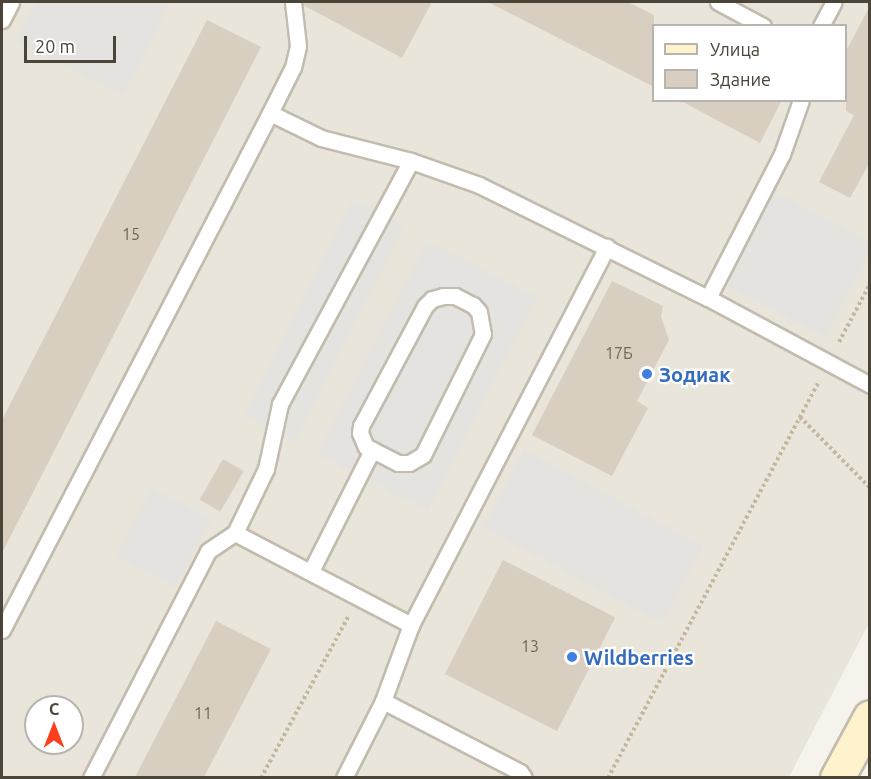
<!DOCTYPE html>
<meta charset="utf-8">
<style>
body{margin:0}
#map{position:relative;width:871px;height:779px;overflow:hidden;background:#f6f3ec;font-family:Ubuntu,sans-serif}
div>[style]{position:absolute}
.residential>*{inset:0;background:#eae5da}
.parking>*{inset:0;background:#e5e3e0;transform-origin:0 0}
.building>*{inset:0;background:#d8cfc1;transform-origin:0 0}
.path>*{height:4px;margin-top:-2px;transform-origin:0;background:repeating-linear-gradient(90deg,#c4b79f 0 3px,transparent 0 6px)}
.roads{filter:drop-shadow(2px 0 #c2bbae) drop-shadow(-2px 0 #c2bbae) drop-shadow(0 2px #c2bbae) drop-shadow(0 -2px #c2bbae)}
.service>*{height:15px;margin:-7.5px;padding:0 7.5px;transform-origin:7.5px;border-radius:7.5px;background:#fff}
.secondary>*{height:33px;margin:-16.5px;padding:0 16.5px;transform-origin:16.5px;border-radius:16.5px;background:#fff3cd}
.dots>*{width:16px;height:16px;translate:-50% -50%;box-sizing:border-box;border:3px solid #fff;border-radius:50%}
span{translate:-50% -50%;white-space:nowrap;text-align:center;line-height:1.15;-webkit-text-stroke:4.5px #fff;paint-order:stroke}
.number-label{font-size:16px;color:#6e675b}
.number-label span{-webkit-text-stroke-width:0}
.shop-label{font-size:20px;color:#366cbe;font-weight:700}
.left{translate:0 -50%;text-align:left}
.frame{position:absolute;inset:0;border:3px solid #4b4439;pointer-events:none}
.legend{position:absolute;left:652px;top:24px;width:195px;height:78px;box-sizing:border-box;background:#fff;border:2px solid #b7b4b0;margin:0;padding:8px 10px;list-style:none;font-size:18px;color:#4b4439}
.legend li{display:flex;align-items:center;gap:12px;height:30px}
.legend b{width:30px;border:2px solid #b7b4b0}
.north{position:absolute;left:24px;top:695px;width:60px;height:60px;box-sizing:border-box;background:#fff;border:2px solid #b7b4b0;border-radius:50%;rotate:0deg;font-size:16px;font-weight:700;line-height:24px;text-align:center;color:#4b4439}
.north::after{content:'';display:block;margin:auto;width:21px;height:27px;background:#fc3f1d;clip-path:polygon(50% 0,100% 100%,50% 72%,0 100%)}
.scale{position:absolute;left:24px;top:36px;width:92px;height:27px;box-sizing:border-box;border:3px solid #4b4439;border-top:0;padding-left:8px;font-size:18px;line-height:21px;white-space:nowrap;color:#4b4439;-webkit-text-stroke:4px #fff;paint-order:stroke}
</style>
<div id="map">
<div class="residential">
<div style="clip-path:polygon(evenodd,2px 2px,869px 2px,869px 623px,789px 777px,2px 778px,2px 2px,654px 26px,846px 26px,846px 100px,654px 100px,654px 26px,2px 2px,36px 707px,72px 707px,72px 743px,36px 743px,36px 707px)"></div>
</div>
<div class="parking">
<div style="clip-path:polygon(36px 2px,171px 2px,123px 95px,16px 41px)"></div>
<div style="clip-path:polygon(773px 191px,869px 241px,869px 252px,825px 337px,724px 284px)"></div>
<div style="left:353px;top:200px;width:58px;height:241px;rotate:27deg"></div>
<div style="left:427px;top:240px;width:124px;height:241px;rotate:27deg"></div>
<div style="left:524px;top:450px;width:203px;height:88px;rotate:28deg"></div>
<div style="left:151px;top:488px;width:68px;height:77px;rotate:27deg"></div>
</div>
<div class="building">
<div style="clip-path:polygon(303px 2px,432px 2px,402px 58px,303px 5px)"></div>
<div style="clip-path:polygon(488px 2px,628px 2px,654px 15px,654px 87px)"></div>
<div style="clip-path:polygon(870px 6px,870px 162px,850px 198px,819px 182px,854px 115px,846px 111px,846px 51px)"></div>
<div style="clip-path:polygon(207px 20px,261px 47px,2px 553px,2px 420px)"></div>
<div style="clip-path:polygon(679px 100px,782px 100px,760px 143px)"></div>
<div style="clip-path:polygon(612px 281px,663px 306px,661px 317px,669px 340px,637px 401px,648px 408px,612px 476px,532px 435px)"></div>
<div style="left:223px;top:459px;width:24px;height:47px;rotate:30deg"></div>
<div style="left:503px;top:560px;width:126px;height:128px;rotate:27deg"></div>
<div style="clip-path:polygon(216px 621px,271px 649px,204px 777px,135px 777px)"></div>
</div>
<div class="path">
<div style="left:839px;top:342px;width:66px;rotate:-61.9deg"></div>
<div style="left:800px;top:417px;width:100px;rotate:45.4deg"></div>
<div style="left:261px;top:778px;width:183px;rotate:-61.6deg"></div>
<div style="left:608px;top:778px;width:447px;rotate:-62deg"></div>
</div>
<div class="roads">
<div class="service">
<div style="left:293px;top:2px;width:44px;rotate:83.5deg"></div>
<div style="left:298px;top:46px;width:22px;rotate:103deg"></div>
<div style="left:293px;top:67px;width:51px;rotate:116.6deg"></div>
<div style="left:270px;top:113px;width:57px;rotate:26.1deg"></div>
<div style="left:321px;top:138px;width:93px;rotate:14.3deg"></div>
<div style="left:411px;top:161px;width:72px;rotate:19.4deg"></div>
<div style="left:479px;top:185px;width:255px;rotate:26.3deg"></div>
<div style="left:708px;top:298px;width:184px;rotate:28.2deg"></div>
<div style="left:718px;top:2px;width:51px;rotate:28.1deg"></div>
<div style="left:2px;top:20px;width:20px;rotate:-63deg"></div>
<div style="left:821px;top:26px;width:27px;rotate:-62deg"></div>
<div style="left:443px;top:296px;width:12px"></div>
<div style="left:455px;top:296px;width:20px;rotate:27deg"></div>
<div style="left:473px;top:305px;width:9px;rotate:49deg"></div>
<div style="left:479px;top:312px;width:22px;rotate:80deg"></div>
<div style="left:483px;top:334px;width:135px;rotate:116.4deg"></div>
<div style="left:423px;top:455px;width:16px;rotate:150deg"></div>
<div style="left:409px;top:463px;width:11px;rotate:180deg"></div>
<div style="left:398px;top:463px;width:36px;rotate:-153deg"></div>
<div style="left:366px;top:447px;width:15px;rotate:-113deg"></div>
<div style="left:360px;top:433px;width:7px;rotate:-82deg"></div>
<div style="left:361px;top:426px;width:136px;rotate:-61.9deg"></div>
<div style="left:425px;top:306px;width:10px;rotate:-45deg"></div>
<div style="left:432px;top:299px;width:11px;rotate:-15deg"></div>
<div style="left:708px;top:298px;width:162px;rotate:-62.8deg"></div>
<div style="left:782px;top:154px;width:57px;rotate:-70.6deg"></div>
<div style="left:235px;top:533px;width:199px;rotate:27.6deg"></div>
<div style="left:311px;top:571px;width:136px;rotate:-63.2deg"></div>
<div style="left:2px;top:630px;width:582px;rotate:-62.6deg"></div>
<div style="left:383px;top:701px;width:154px;rotate:27.4deg"></div>
<div style="left:520px;top:772px;width:7px;rotate:56deg"></div>
<div style="left:91px;top:778px;width:255px;rotate:-62.7deg"></div>
<div style="left:208px;top:551px;width:32px;rotate:-34deg"></div>
<div style="left:235px;top:533px;width:71px;rotate:-64.2deg"></div>
<div style="left:266px;top:469px;width:66px;rotate:-77.8deg"></div>
<div style="left:280px;top:404px;width:276px;rotate:-61.7deg"></div>
<div style="left:344px;top:778px;width:86px;rotate:-63.1deg"></div>
<div style="left:383px;top:701px;width:81px;rotate:-69.8deg"></div>
<div style="left:411px;top:625px;width:426px;rotate:-62.6deg"></div>
</div>
<div class="secondary">
<div style="left:837px;top:778px;width:69px;rotate:-61.6deg"></div>
</div>
</div>
<div class="dots">
<div style="left:647px;top:374px;background:#3f7fe0"></div>
<div style="left:572px;top:657px;background:#3f7fe0"></div>
</div>
<div class="number-label">
<span style="left:131px;top:234px">15</span>
<span style="left:619px;top:353px">17Б</span>
<span style="left:530px;top:646px">13</span>
<span style="left:203px;top:713px">11</span>
</div>
<div class="shop-label">
<span class="left" style="left:659px;top:374px">Зодиак</span>
<span class="left" style="left:584px;top:657px">Wildberries</span>
</div>
<div class="frame"></div>
<ul class="legend">
<li><b style="height:8px;background:#fff3cd"></b>Улица</li>
<li><b style="height:16px;background:#d8cfc1"></b>Здание</li>
</ul>
<div class="north">С</div>
<div class="scale">20 m</div>
</div>
